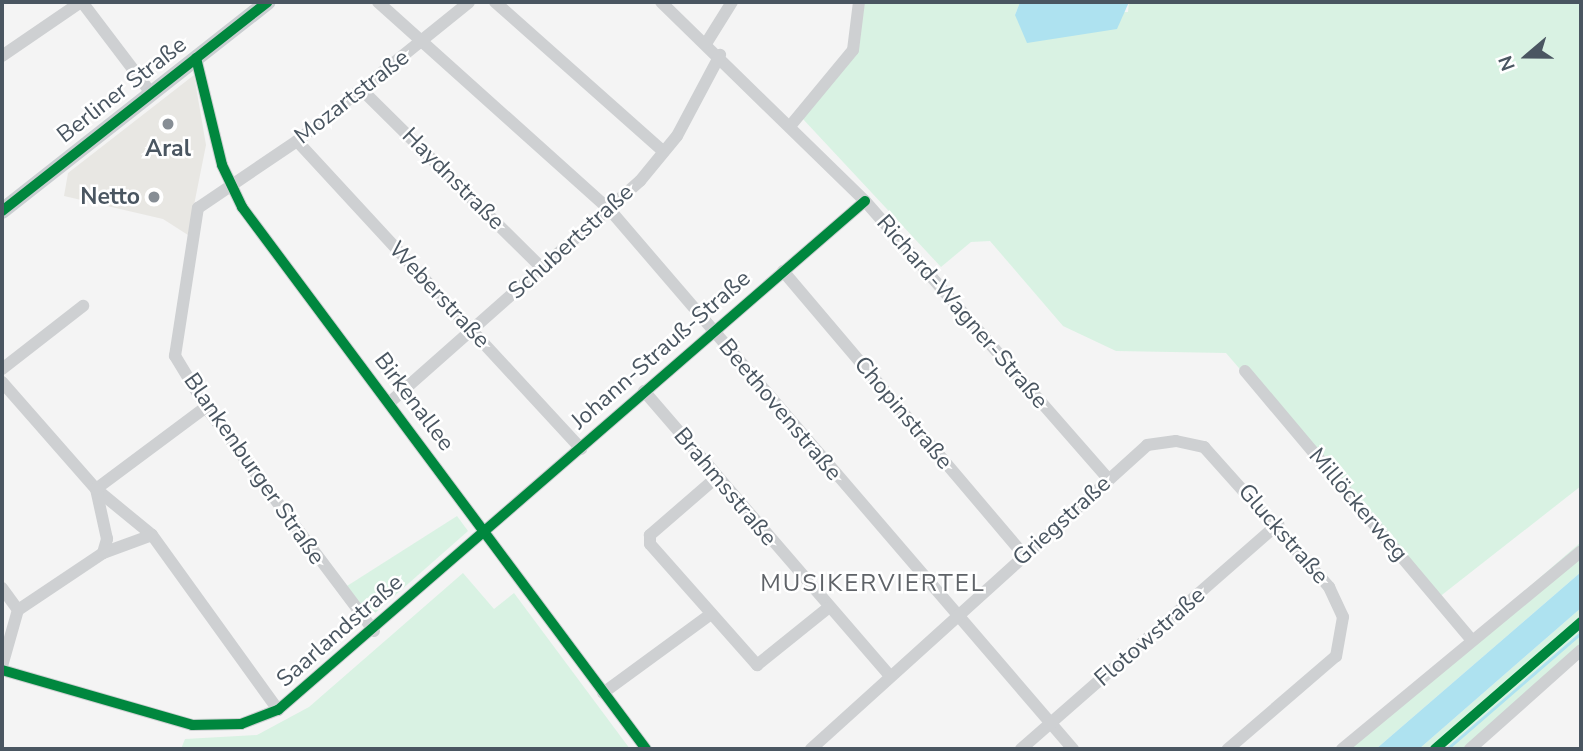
<!DOCTYPE html>
<meta charset="utf-8">
<style>
body{margin:0}
#map{position:relative;width:1583px;height:751px;overflow:hidden;background:#f4f4f4;font-family:"Nunito Sans",sans-serif}
div>[style]{position:absolute}
.commercial>*{inset:0;background:#e8e7e3}
.green>*{inset:0;background:#d9f2e3}
.water>*{inset:0;background:#aee2f0}
.stream>*{height:2.5px;margin:-1.25px;padding:0 1.25px;transform-origin:1.25px;border-radius:1.25px;background:#aee2f0}
.minor>*{height:12px;margin:-6px;padding:0 6px;transform-origin:6px;border-radius:6px;background:#ced0d2}
.major>*{height:16px;margin:-8px;padding:0 8px;transform-origin:8px;border-radius:8px;background:#caced1}
.cycleway>*{height:10px;margin:-5px;padding:0 5px;transform-origin:5px;border-radius:5px;background:#00873e}
.dots>*{width:19px;height:19px;translate:-50% -50%;box-sizing:border-box;border:4px solid #fff;border-radius:50%}
span{translate:-50% -50%;white-space:nowrap;text-align:center;line-height:1.15;-webkit-text-stroke:5px #fff;paint-order:stroke}
.street-label{font-size:23px;color:#4a5661}
.poi-label{font-size:23px;color:#4a5661;font-weight:700}
.right{translate:-100% -50%;text-align:right}
.neighbourhood-label{font-size:24px;color:#5f6368;letter-spacing:2px}
.frame{position:absolute;inset:0;border:4px solid #4a5661;pointer-events:none}
.north{position:absolute;left:1492px;top:21px;width:70px;height:70px;-webkit-text-stroke:5px #fff;paint-order:stroke;rotate:250deg;font-size:19px;font-weight:700;line-height:28px;text-align:center;color:#4a5661}
.north::after{content:'';display:block;margin:auto;width:24px;height:32px;background:#4a5661;clip-path:polygon(50% 0,100% 100%,50% 72%,0 100%)}
</style>
<div id="map">
<div class="commercial">
<div style="clip-path:polygon(194px 75px,206px 145px,188px 235px,163px 219px,64px 196px,68px 173px)"></div>
</div>
<div class="green">
<div style="clip-path:polygon(863px 2px,1020px 2px,1015px 15px,1128px 12px,1129px 2px,1581px 2px,1581px 486px,1438px 598px,1226px 353px,1116px 351px,1063px 326px,990px 241px,971px 242px,941px 267px,802px 118px,856px 54px)"></div>
<div style="clip-path:polygon(457px 516px,468px 531px,375px 613px,367px 613px,347px 586px)"></div>
<div style="clip-path:polygon(1581px 542px,1581px 572px,1376px 749px,1343px 749px)"></div>
<div style="clip-path:polygon(463px 573px,494px 609px,514px 593px,630px 749px,181px 749px,185px 739px,257px 735px,309px 707px)"></div>
<div style="clip-path:polygon(1581px 608px,1581px 656px,1477px 749px,1419px 749px)"></div>
</div>
<div class="water">
<div style="clip-path:polygon(1020px 2px,1129px 2px,1117px 29px,1027px 43px,1015px 15px)"></div>
<div style="clip-path:polygon(1581px 572px,1581px 608px,1419px 749px,1376px 749px)"></div>
</div>
<div class="stream">
<div style="left:1447px;top:749px;width:177px;rotate:-40.9deg"></div>
</div>
<div class="minor">
<div style="left:82px;top:2px;width:114px;rotate:52.8deg"></div>
<div style="left:378px;top:2px;width:312px;rotate:41.9deg"></div>
<div style="left:610px;top:210px;width:711px;rotate:49.34deg"></div>
<div style="left:495px;top:2px;width:225px;rotate:41.6deg"></div>
<div style="left:661px;top:2px;width:285px;rotate:44.3deg"></div>
<div style="left:865px;top:201px;width:369px;rotate:48.8deg"></div>
<div style="left:707px;top:42px;width:47px;rotate:-58deg"></div>
<div style="left:2px;top:56px;width:96px;rotate:-34.4deg"></div>
<div style="left:196px;top:58px;width:110px;rotate:76.3deg"></div>
<div style="left:222px;top:165px;width:47px;rotate:64.5deg"></div>
<div style="left:242px;top:207px;width:676px;rotate:53.3deg"></div>
<div style="left:363px;top:91px;width:252px;rotate:44.7deg"></div>
<div style="left:791px;top:125px;width:97px;rotate:-50.4deg"></div>
<div style="left:853px;top:50px;width:48px;rotate:-82.9deg"></div>
<div style="left:297px;top:141px;width:419px;rotate:47.3deg"></div>
<div style="left:783px;top:271px;width:372px;rotate:49.7deg"></div>
<div style="left:2px;top:369px;width:103px;rotate:-37.9deg"></div>
<div style="left:1245px;top:371px;width:351px;rotate:49.9deg"></div>
<div style="left:2px;top:382px;width:142px;rotate:48.7deg"></div>
<div style="left:96px;top:489px;width:72px;rotate:39.4deg"></div>
<div style="left:152px;top:535px;width:216px;rotate:54.2deg"></div>
<div style="left:644px;top:391px;width:376px;rotate:49.2deg"></div>
<div style="left:389px;top:403px;width:335px;rotate:-41.5deg"></div>
<div style="left:640px;top:181px;width:58px;rotate:-50.6deg"></div>
<div style="left:677px;top:136px;width:92px;rotate:-62deg"></div>
<div style="left:717px;top:477px;width:89px;rotate:139.1deg"></div>
<div style="left:650px;top:535px;width:9px;rotate:90deg"></div>
<div style="left:650px;top:544px;width:162px;rotate:48.5deg"></div>
<div style="left:757px;top:665px;width:91px;rotate:-38.8deg"></div>
<div style="left:103px;top:553px;width:52px;rotate:-20.2deg"></div>
<div style="left:2px;top:588px;width:27px;rotate:54deg"></div>
<div style="left:374px;top:631px;width:280px;rotate:-126.9deg"></div>
<div style="left:206px;top:407px;width:60px;rotate:-121.3deg"></div>
<div style="left:175px;top:356px;width:150px;rotate:-81.2deg"></div>
<div style="left:198px;top:208px;width:120px;rotate:-34.1deg"></div>
<div style="left:297px;top:141px;width:221px;rotate:-38.9deg"></div>
<div style="left:2px;top:666px;width:58px;rotate:-74.1deg"></div>
<div style="left:18px;top:610px;width:102px;rotate:-33.8deg"></div>
<div style="left:103px;top:553px;width:15px;rotate:-74deg"></div>
<div style="left:107px;top:539px;width:51px;rotate:-102.4deg"></div>
<div style="left:96px;top:489px;width:137px;rotate:-36.7deg"></div>
<div style="left:2px;top:670px;width:198px;rotate:16.1deg"></div>
<div style="left:192px;top:725px;width:49px;rotate:-1.2deg"></div>
<div style="left:241px;top:724px;width:40px;rotate:-21deg"></div>
<div style="left:278px;top:710px;width:777px;rotate:-40.93deg"></div>
<div style="left:603px;top:693px;width:134px;rotate:-36.2deg"></div>
<div style="left:811px;top:749px;width:453px;rotate:-42.1deg"></div>
<div style="left:1147px;top:445px;width:29px;rotate:-8deg"></div>
<div style="left:1176px;top:441px;width:29px;rotate:12deg"></div>
<div style="left:1204px;top:447px;width:188px;rotate:48.2deg"></div>
<div style="left:1329px;top:587px;width:33px;rotate:65deg"></div>
<div style="left:1343px;top:617px;width:40px;rotate:100deg"></div>
<div style="left:1336px;top:656px;width:143px;rotate:139.3deg"></div>
<div style="left:1021px;top:749px;width:342px;rotate:-41.2deg"></div>
<div style="left:1342px;top:749px;width:310px;rotate:-39.6deg"></div>
<div style="left:1470px;top:749px;width:149px;rotate:-41.7deg"></div>
</div>
<div class="major">
<div style="left:2px;top:211px;width:338px;rotate:-38.2deg"></div>
</div>
<div class="cycleway">
<div style="left:196px;top:58px;width:110px;rotate:76.3deg"></div>
<div style="left:222px;top:165px;width:47px;rotate:64.5deg"></div>
<div style="left:242px;top:207px;width:676px;rotate:53.3deg"></div>
<div style="left:2px;top:211px;width:338px;rotate:-38.2deg"></div>
<div style="left:2px;top:670px;width:198px;rotate:16.1deg"></div>
<div style="left:192px;top:725px;width:49px;rotate:-1.2deg"></div>
<div style="left:241px;top:724px;width:40px;rotate:-21deg"></div>
<div style="left:278px;top:710px;width:777px;rotate:-40.93deg"></div>
<div style="left:1435px;top:749px;width:194px;rotate:-41deg"></div>
</div>
<div class="dots">
<div style="left:168px;top:124px;background:#868d94"></div>
<div style="left:154px;top:197px;background:#868d94"></div>
</div>
<div class="street-label">
<span style="left:122px;top:90px;rotate:-38deg">Berliner Straße</span>
<span style="left:352px;top:97px;rotate:-38deg">Mozartstraße</span>
<span style="left:453px;top:179px;rotate:45deg">Haydnstraße</span>
<span style="left:571px;top:242px;rotate:-42deg">Schubertstraße</span>
<span style="left:439px;top:295px;rotate:47deg">Weberstraße</span>
<span style="left:962px;top:312px;rotate:49deg">Richard-Wagner-Straße</span>
<span style="left:661px;top:350px;rotate:-41deg">Johann-Strauß-Straße</span>
<span style="left:414px;top:402px;rotate:53deg">Birkenallee</span>
<span style="left:780px;top:410px;rotate:50deg">Beethovenstraße</span>
<span style="left:903px;top:413px;rotate:50deg">Chopinstraße</span>
<span style="left:254px;top:469px;rotate:55deg">Blankenburger Straße</span>
<span style="left:725px;top:487px;rotate:50deg">Brahmsstraße</span>
<span style="left:1358px;top:505px;rotate:50deg">Millöckerweg</span>
<span style="left:1062px;top:521px;rotate:-42deg">Griegstraße</span>
<span style="left:1283px;top:534px;rotate:49deg">Gluckstraße</span>
<span style="left:340px;top:631px;rotate:-41deg">Saarlandstraße</span>
<span style="left:1150px;top:637px;rotate:-41deg">Flotowstraße</span>
</div>
<div class="poi-label">
<span style="left:168px;top:149px">Aral</span>
<span class="right" style="left:140px;top:197px">Netto</span>
</div>
<div class="neighbourhood-label">
<span style="left:873px;top:584px">MUSIKERVIERTEL</span>
</div>
<div class="frame"></div>
<div class="north">N</div>
</div>
